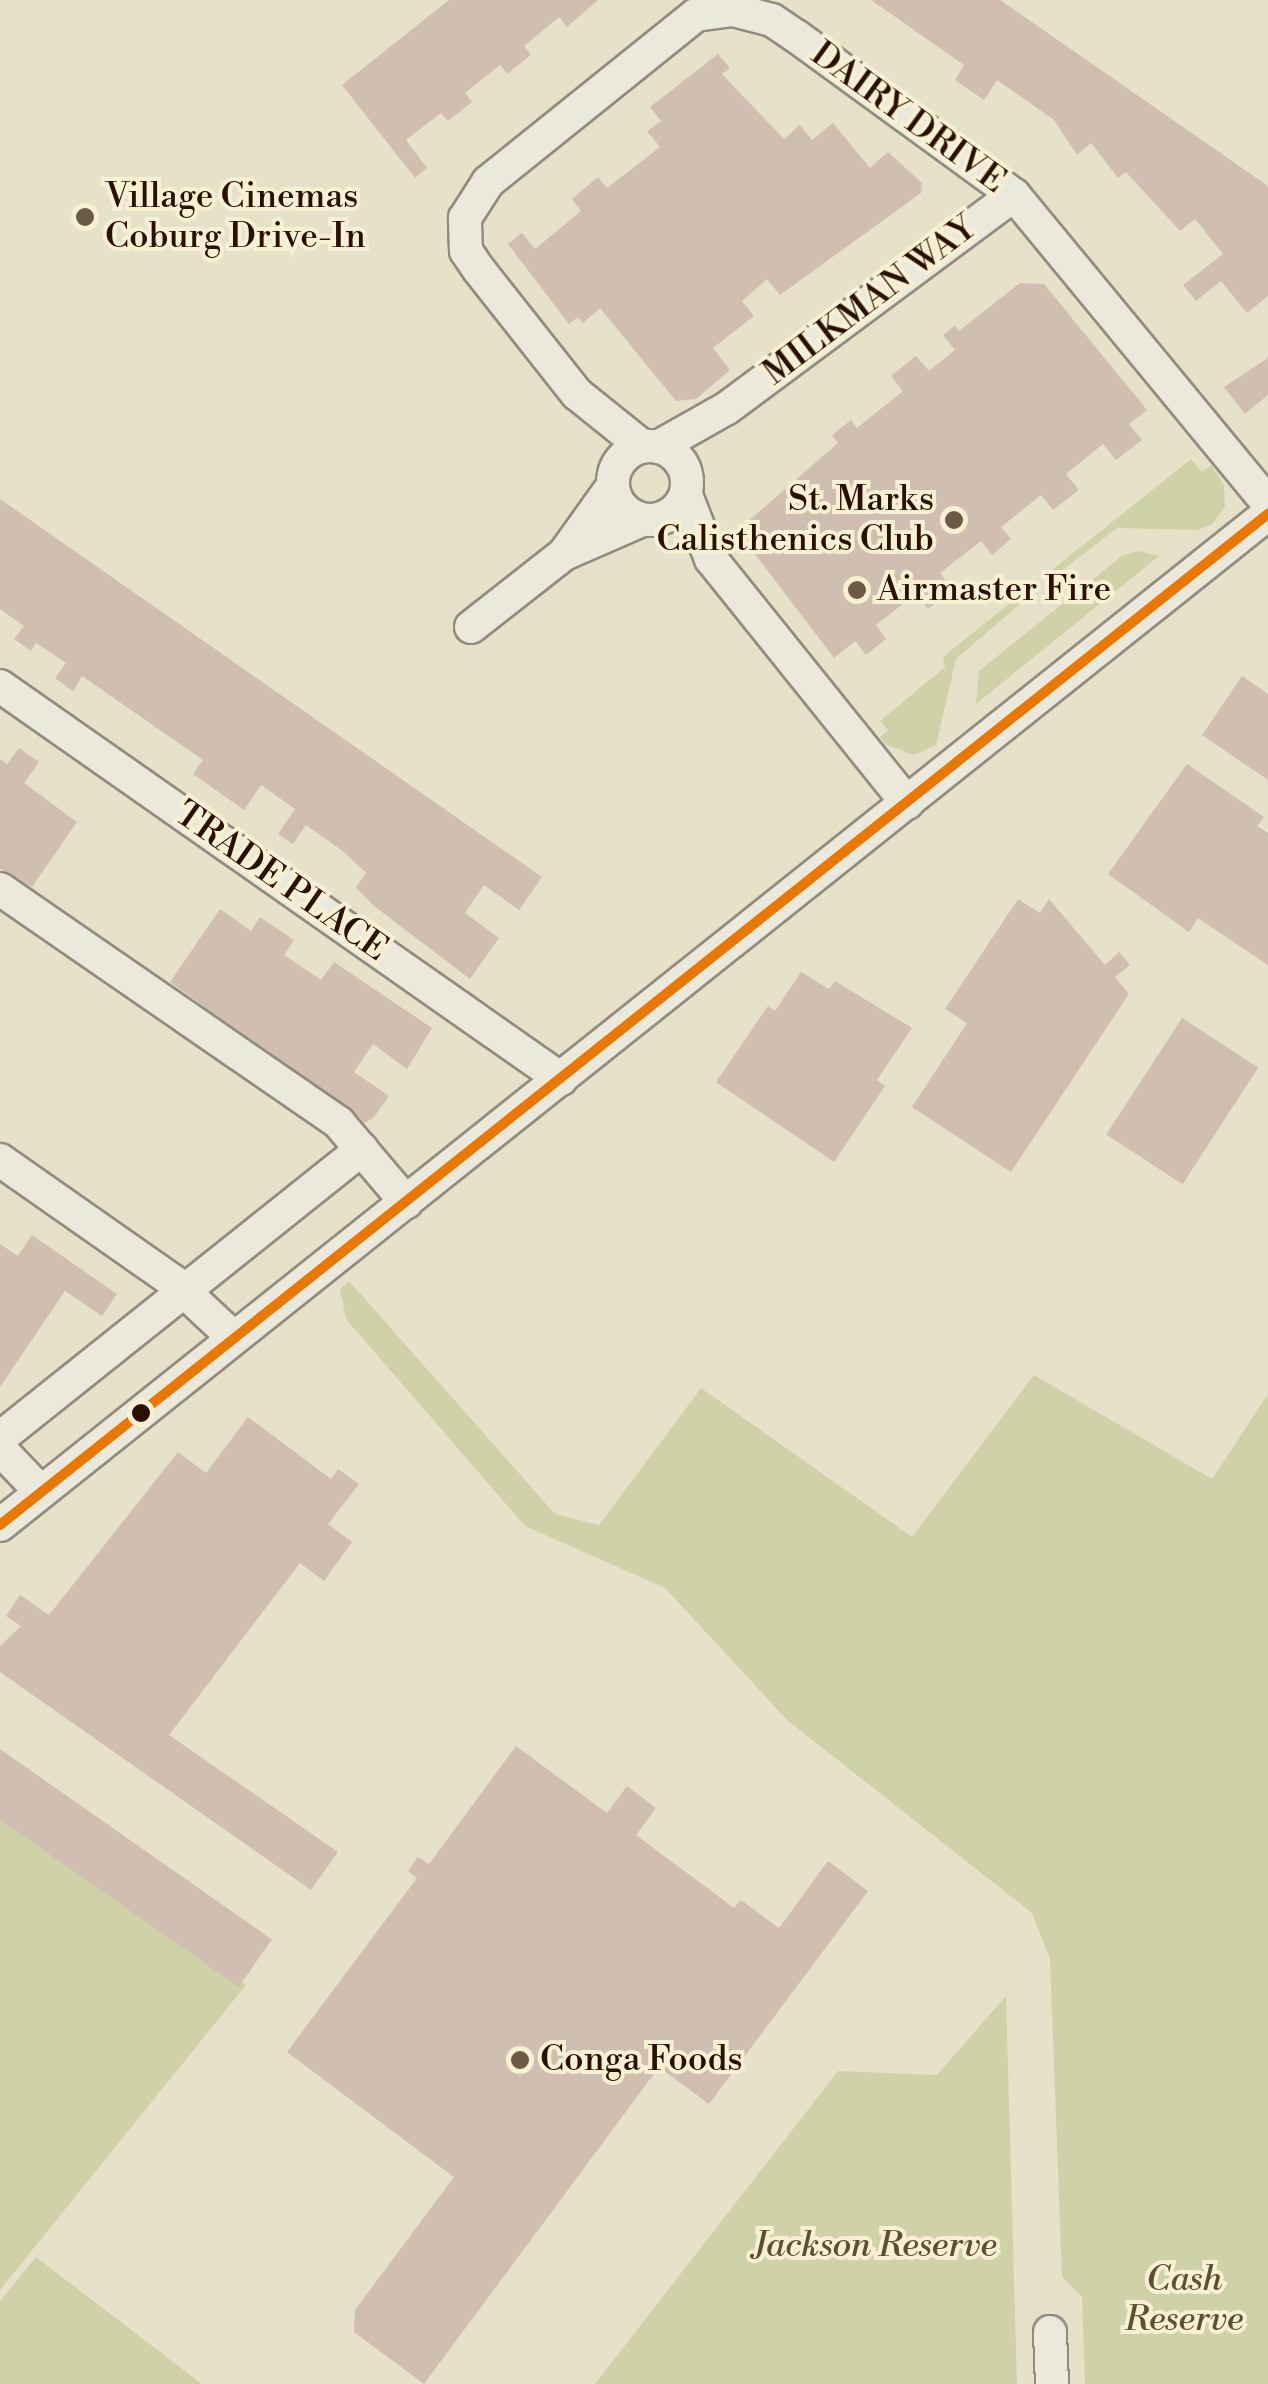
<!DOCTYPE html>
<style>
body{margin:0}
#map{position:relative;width:1268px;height:2384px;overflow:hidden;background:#e7e1c9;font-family:"Libre Bodoni",serif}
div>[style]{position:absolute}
.green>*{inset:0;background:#cfd2a9}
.building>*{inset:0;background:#d0bfb0;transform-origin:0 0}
.roads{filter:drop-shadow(2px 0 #928c7d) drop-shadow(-2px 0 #928c7d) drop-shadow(0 2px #928c7d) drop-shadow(0 -2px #928c7d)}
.minor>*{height:32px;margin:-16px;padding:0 16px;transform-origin:16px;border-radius:16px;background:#ebe8dc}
.minor>.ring{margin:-16px;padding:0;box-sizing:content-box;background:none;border:32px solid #ebe8dc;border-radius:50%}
.bus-1>*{height:10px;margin:-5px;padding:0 5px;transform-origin:5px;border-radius:5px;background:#ea7700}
.dots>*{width:28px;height:28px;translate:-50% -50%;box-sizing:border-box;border:5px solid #f8f0d3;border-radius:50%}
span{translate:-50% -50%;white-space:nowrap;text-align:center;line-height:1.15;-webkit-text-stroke:8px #f8f0d3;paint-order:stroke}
.street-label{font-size:35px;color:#291000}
.poi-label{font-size:35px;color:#291000}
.left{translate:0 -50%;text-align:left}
.right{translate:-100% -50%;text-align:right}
.park-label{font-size:35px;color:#5c4f32;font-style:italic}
</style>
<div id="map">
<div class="green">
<div style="clip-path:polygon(1191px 459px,1202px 472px,1211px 465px,1224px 485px,1225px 506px,1213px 524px,1198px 530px,1117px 528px,1054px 577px,1043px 577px)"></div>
<div style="clip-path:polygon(1138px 551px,1159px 556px,976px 704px,979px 671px,1123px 555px)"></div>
<div style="clip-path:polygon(1020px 595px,1019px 605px,956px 659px,936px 745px,914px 755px,885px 744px,880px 737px,888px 730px,880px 721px,945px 667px,943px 657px)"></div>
<div style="clip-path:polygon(349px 1281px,555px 1514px,599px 1525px,701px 1388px,912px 1537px,1034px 1375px,1212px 1479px,1268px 1394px,1268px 2384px,1085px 2384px,1082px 2297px,1062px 2277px,1050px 1959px,1032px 1913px,787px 1720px,665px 1588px,525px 1526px,346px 1319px,340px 1289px)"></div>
<div style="clip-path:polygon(0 1814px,246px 1985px,0 2290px)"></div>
<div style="clip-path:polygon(1006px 1996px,1017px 2384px,595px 2384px,838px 2071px,937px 2075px)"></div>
<div style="clip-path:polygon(36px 2257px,202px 2384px,0 2384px,0 2301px)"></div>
</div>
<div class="building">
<div style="clip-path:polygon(449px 0,598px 0,567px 27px,559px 17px,524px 46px,531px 55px,507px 74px,500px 65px,465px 93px,472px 102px,448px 121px,441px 113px,406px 140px,427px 168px,415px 178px,342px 85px)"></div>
<div style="clip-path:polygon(871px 0,1000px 0,1268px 186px,1268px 296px,1247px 313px,1221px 281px,1196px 301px,1183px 285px,1223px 254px,1195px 219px,1180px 231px,1126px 172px,1118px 178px,1091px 143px,1077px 155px,1054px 120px,997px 80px,984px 100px,955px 80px,964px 65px)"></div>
<div style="clip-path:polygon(718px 54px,730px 68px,722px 74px,784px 139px,800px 125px,812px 140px,833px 123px,870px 168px,888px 152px,922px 183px,921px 193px,780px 295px,767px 279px,742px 301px,754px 316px,713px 348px,730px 370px,696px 399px,676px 401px,600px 308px,583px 323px,578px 317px,569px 324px,508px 244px,522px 233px,535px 249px,581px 211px,572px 199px,598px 177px,607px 188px,660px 147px,647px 131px,661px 121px,650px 107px)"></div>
<div style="clip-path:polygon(1020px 283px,1044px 284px,1147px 410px,1129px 424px,1142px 440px,1116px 460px,1103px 444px,1066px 474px,1079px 490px,1053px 510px,1041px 495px,1001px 527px,1011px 539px,992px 555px,981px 541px,940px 573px,953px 590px,928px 609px,916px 594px,876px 625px,886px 639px,866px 655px,855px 641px,834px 658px,742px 537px,744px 525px,838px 443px,832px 435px,851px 420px,857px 428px,903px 391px,891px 376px,916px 356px,929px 371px,955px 350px,943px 335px,955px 325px,959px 331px)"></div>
<div style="clip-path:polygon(1268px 358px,1268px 395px,1245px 414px,1224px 387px)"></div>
<div style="clip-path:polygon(0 499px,542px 877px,519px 910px,484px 885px,465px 913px,499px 938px,470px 979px,374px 906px,356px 887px,366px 873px,344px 852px,306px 825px,293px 844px,278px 834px,295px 809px,261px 785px,244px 810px,193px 774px,203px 760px,82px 676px,73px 691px,55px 678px,66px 663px,36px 643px,31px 651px,14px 639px,24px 626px,0 609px)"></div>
<div style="clip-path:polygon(1242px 676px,1268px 694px,1268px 780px,1202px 735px)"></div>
<div style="clip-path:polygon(19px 748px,39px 762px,24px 783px,77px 822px,32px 887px,0 869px,0 759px,7px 764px)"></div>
<div style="clip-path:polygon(1187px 764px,1264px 817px,1257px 826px,1268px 833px,1268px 965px,1198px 918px,1189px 932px,1108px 874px)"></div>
<div style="clip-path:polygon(1018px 899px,1040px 913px,1049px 899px,1105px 965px,1119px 952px,1130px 965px,1115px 977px,1129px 994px,1011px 1172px,912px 1107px,967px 1023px,945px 1009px)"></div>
<div style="clip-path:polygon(220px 909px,251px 931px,260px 917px,294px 940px,284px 955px,321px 980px,334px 962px,432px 1028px,407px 1069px,373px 1044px,354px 1072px,389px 1096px,374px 1117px,365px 1123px,170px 982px)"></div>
<div style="clip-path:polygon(801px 972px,829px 989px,835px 981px,912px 1028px,877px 1080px,885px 1086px,834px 1162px,716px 1082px,768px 1006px,775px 1011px)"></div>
<div style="left:1182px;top:1018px;width:91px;height:139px;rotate:33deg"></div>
<div style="clip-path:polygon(32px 1235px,117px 1294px,102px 1316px,65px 1291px,0 1387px,0 1244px,18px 1256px)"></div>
<div style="clip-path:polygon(248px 1417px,331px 1479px,338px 1469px,359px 1484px,328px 1524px,352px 1542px,324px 1581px,300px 1563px,169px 1735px,338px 1852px,311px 1890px,0 1672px,0 1646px,21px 1626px,6px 1616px,20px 1595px,49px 1615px,178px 1452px,206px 1473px)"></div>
<div style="clip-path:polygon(516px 1746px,607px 1813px,627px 1786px,656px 1808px,636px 1835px,734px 1908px,741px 1900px,779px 1928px,828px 1861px,868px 1891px,709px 2104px,659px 2067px,424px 2384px,354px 2332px,355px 2310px,454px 2177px,287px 2052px,417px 1878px,408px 1871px,418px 1857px,429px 1864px)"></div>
<div style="left:0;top:1749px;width:332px;height:58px;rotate:35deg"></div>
</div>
<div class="roads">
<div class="minor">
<div style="left:642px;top:446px;width:83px;rotate:-141.3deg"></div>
<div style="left:577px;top:394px;width:158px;rotate:-128.3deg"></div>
<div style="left:479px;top:270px;width:23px;rotate:-124deg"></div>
<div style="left:466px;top:251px;width:33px;rotate:-92deg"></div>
<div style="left:465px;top:218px;width:43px;rotate:-57.4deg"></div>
<div style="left:488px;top:182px;width:267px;rotate:-38.8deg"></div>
<div style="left:696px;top:15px;width:37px;rotate:-8deg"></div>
<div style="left:733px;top:10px;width:40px;rotate:14.4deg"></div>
<div style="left:772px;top:20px;width:29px;rotate:34deg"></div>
<div style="left:796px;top:36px;width:270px;rotate:36.1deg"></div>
<div style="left:1014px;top:195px;width:399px;rotate:50.5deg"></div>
<div class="ring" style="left:613px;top:446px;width:42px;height:42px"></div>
<div style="left:658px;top:447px;width:79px;rotate:-29.5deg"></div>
<div style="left:727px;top:408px;width:357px;rotate:-36.6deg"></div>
<div style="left:686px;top:495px;width:69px;rotate:68.7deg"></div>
<div style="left:711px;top:559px;width:313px;rotate:51.2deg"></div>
<div style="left:564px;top:554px;width:82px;rotate:-54.4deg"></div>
<div style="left:471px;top:627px;width:118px;rotate:-38.1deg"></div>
<div style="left:564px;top:554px;width:85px;rotate:-23.6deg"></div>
<div style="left:0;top:686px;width:685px;rotate:35.01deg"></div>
<div style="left:0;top:889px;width:412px;rotate:34.6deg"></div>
<div style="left:339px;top:1123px;width:104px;rotate:49.7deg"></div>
<div style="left:0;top:1160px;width:213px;rotate:35deg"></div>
<div style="left:174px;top:1282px;width:82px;rotate:43deg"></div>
<div style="left:0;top:1438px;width:463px;rotate:-38.6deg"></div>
<div style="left:0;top:1449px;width:59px;rotate:46.4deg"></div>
<div style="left:0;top:1525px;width:1622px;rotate:-38.57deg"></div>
<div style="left:1050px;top:2332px;width:52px;rotate:87.8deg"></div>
</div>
</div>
<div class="bus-1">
<div style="left:0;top:1525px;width:1622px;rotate:-38.57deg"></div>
</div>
<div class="dots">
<div style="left:85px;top:217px;background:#6c5946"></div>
<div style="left:954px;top:520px;background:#6c5946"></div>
<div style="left:857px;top:590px;background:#6c5946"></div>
<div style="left:141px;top:1413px;background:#291000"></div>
<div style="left:520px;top:2060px;background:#6c5946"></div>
</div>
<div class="street-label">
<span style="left:908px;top:118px;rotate:36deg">DAIRY DRIVE</span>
<span style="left:870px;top:301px;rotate:-37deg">MILKMAN WAY</span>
<span style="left:281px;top:882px;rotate:35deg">TRADE PLACE</span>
</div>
<div class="poi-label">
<span class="left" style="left:105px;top:217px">Village Cinemas<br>Coburg Drive-In</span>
<span class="right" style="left:934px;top:520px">St. Marks<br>Calisthenics Club</span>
<span class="left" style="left:877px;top:590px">Airmaster Fire</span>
<span class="left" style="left:540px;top:2060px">Conga Foods</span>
</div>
<div class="park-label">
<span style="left:875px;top:2246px">Jackson Reserve</span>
<span style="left:1184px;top:2300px">Cash<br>Reserve</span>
</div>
</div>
